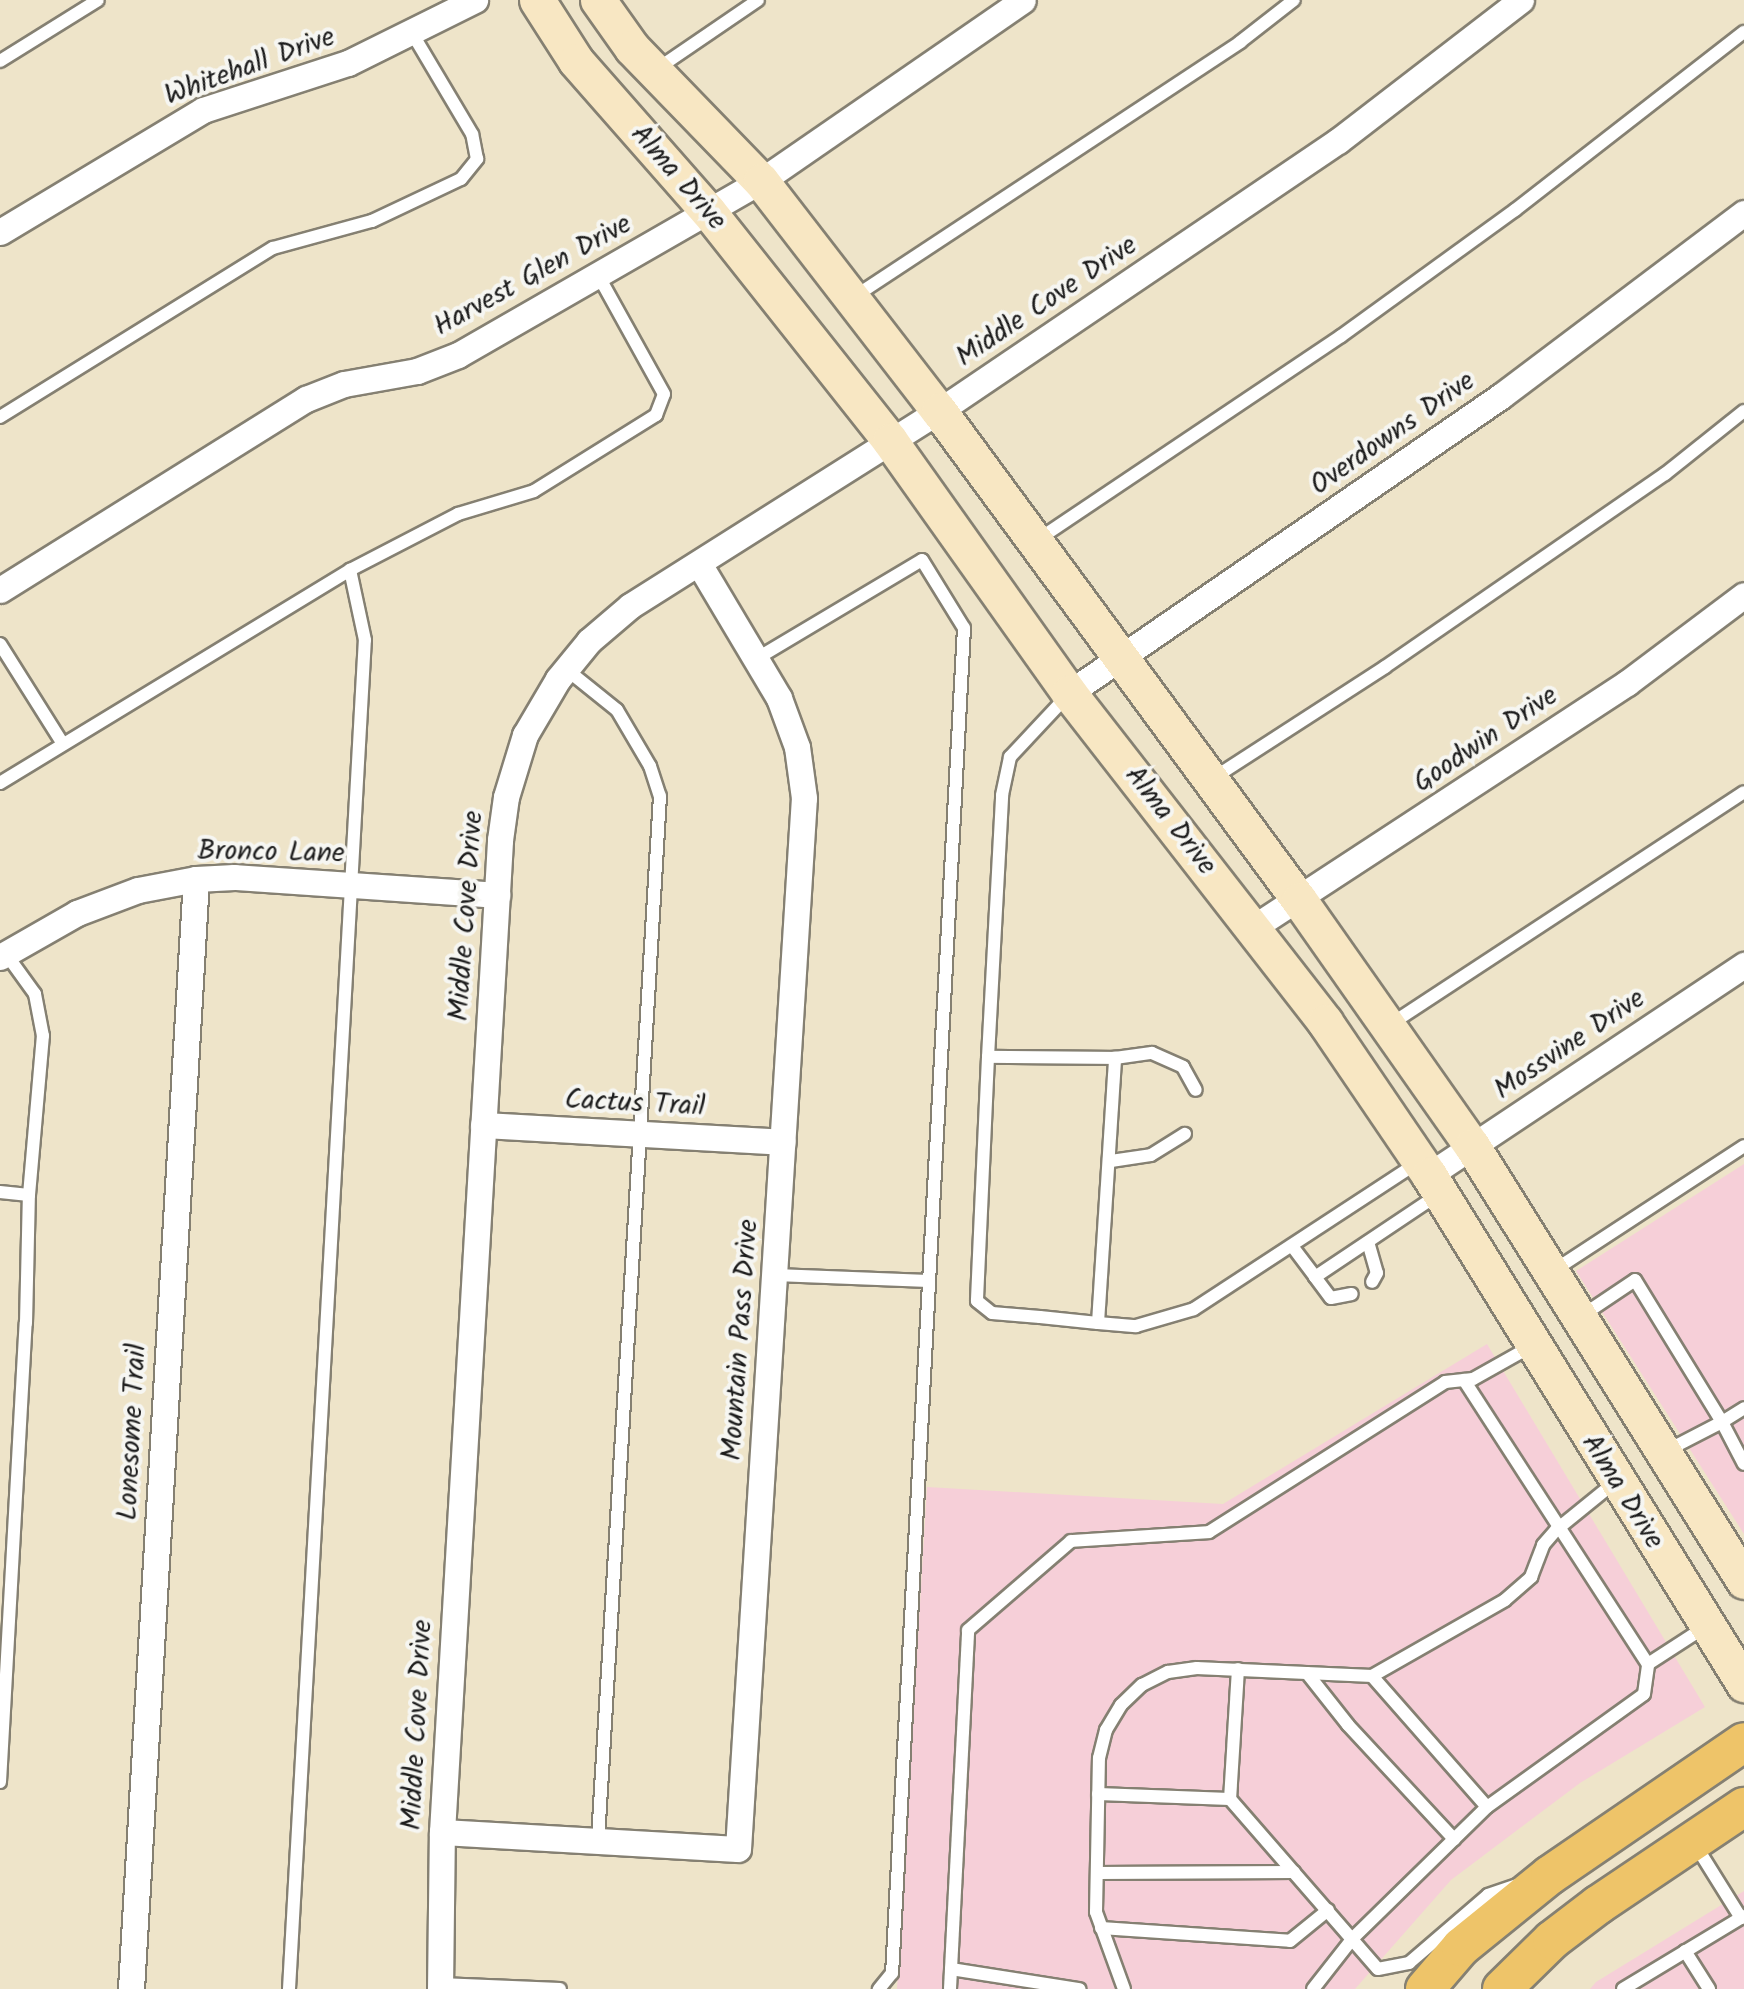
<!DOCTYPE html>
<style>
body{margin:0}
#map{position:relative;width:1744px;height:1989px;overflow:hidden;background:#eee4c9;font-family:Kalam,sans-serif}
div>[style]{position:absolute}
.built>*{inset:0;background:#f6cfd8}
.roads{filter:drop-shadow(2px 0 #858072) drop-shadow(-2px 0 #858072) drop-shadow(0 2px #858072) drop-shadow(0 -2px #858072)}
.service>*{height:12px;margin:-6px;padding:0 6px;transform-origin:6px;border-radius:6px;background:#fff}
.minor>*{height:25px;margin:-12.5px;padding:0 12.5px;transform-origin:12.5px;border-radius:12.5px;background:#fff}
.secondary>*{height:35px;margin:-17.5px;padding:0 17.5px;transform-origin:17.5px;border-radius:17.5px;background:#f8e7c3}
.primary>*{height:38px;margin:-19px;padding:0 19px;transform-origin:19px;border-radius:19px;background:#eec469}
span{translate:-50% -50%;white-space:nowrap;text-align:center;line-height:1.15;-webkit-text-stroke:8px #f6f6f2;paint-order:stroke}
.street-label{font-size:28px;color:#1c1c1c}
</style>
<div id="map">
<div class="built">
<div style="clip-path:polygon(1744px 1164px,1744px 1534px,1576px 1271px)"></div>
<div style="clip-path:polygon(1487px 1344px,1705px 1707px,1580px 1783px,1451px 1880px,1355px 1989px,897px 1989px,927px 1487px,1223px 1504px)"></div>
<div style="clip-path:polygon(1744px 1891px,1744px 1989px,1590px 1989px,1596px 1982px)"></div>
</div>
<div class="roads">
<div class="service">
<div style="left:0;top:61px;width:115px;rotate:-31.9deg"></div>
<div style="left:657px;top:69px;width:122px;rotate:-34.3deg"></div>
<div style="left:854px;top:297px;width:463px;rotate:-33.4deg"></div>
<div style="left:1240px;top:42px;width:68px;rotate:-37.9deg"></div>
<div style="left:0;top:417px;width:321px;rotate:-31.8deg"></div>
<div style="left:273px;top:248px;width:103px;rotate:-15.3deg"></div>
<div style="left:372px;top:221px;width:98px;rotate:-25.3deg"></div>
<div style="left:461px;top:179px;width:26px;rotate:-51deg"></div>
<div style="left:477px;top:159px;width:25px;rotate:-101deg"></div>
<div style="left:472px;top:134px;width:117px;rotate:-120.7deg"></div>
<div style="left:1036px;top:541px;width:367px;rotate:-33.9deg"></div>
<div style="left:1341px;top:336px;width:215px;rotate:-35.9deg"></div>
<div style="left:1515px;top:210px;width:290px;rotate:-37.9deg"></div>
<div style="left:0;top:644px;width:118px;rotate:57.8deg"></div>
<div style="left:756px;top:659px;width:193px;rotate:-30.8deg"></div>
<div style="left:922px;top:560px;width:80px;rotate:58.3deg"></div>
<div style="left:964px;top:628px;width:1347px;rotate:93.06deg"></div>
<div style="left:892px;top:1973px;width:21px;rotate:129deg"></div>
<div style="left:566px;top:669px;width:65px;rotate:38.8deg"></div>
<div style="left:617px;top:710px;width:65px;rotate:59.5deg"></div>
<div style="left:650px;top:766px;width:32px;rotate:72deg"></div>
<div style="left:660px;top:796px;width:1047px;rotate:93.4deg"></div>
<div style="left:1212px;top:779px;width:206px;rotate:-32.9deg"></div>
<div style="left:1385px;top:667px;width:340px;rotate:-34.6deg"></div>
<div style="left:1665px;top:474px;width:101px;rotate:-38.6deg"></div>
<div style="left:0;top:783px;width:410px;rotate:-31.3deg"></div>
<div style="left:350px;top:570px;width:122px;rotate:-27.4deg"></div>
<div style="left:458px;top:514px;width:79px;rotate:-16.8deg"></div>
<div style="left:534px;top:491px;width:144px;rotate:-31.9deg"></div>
<div style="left:656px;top:415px;width:22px;rotate:-69deg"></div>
<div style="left:664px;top:394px;width:136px;rotate:-119deg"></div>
<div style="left:1391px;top:1024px;width:422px;rotate:-33.3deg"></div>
<div style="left:988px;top:1057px;width:262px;rotate:-86.9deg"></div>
<div style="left:1002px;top:795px;width:39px;rotate:-78deg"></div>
<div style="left:1010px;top:757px;width:86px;rotate:-46.9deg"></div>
<div style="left:1115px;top:1058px;width:37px;rotate:-8deg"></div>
<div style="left:1152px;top:1053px;width:34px;rotate:24deg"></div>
<div style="left:1183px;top:1067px;width:26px;rotate:61deg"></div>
<div style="left:1111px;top:1161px;width:40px;rotate:-8.5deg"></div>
<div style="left:1151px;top:1155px;width:40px;rotate:-32deg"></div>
<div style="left:0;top:1192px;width:29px;rotate:6deg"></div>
<div style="left:1368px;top:1242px;width:32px;rotate:74deg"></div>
<div style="left:1377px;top:1273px;width:10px;rotate:119deg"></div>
<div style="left:1292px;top:1246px;width:39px;rotate:53deg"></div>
<div style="left:1315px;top:1277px;width:149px;rotate:-33.8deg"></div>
<div style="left:1553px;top:1271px;width:228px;rotate:-33.2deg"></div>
<div style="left:775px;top:1275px;width:154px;rotate:2.2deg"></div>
<div style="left:1315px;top:1277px;width:26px;rotate:53deg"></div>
<div style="left:1331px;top:1298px;width:21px;rotate:-11deg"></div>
<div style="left:1580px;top:1317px;width:66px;rotate:-33.9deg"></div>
<div style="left:1635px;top:1280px;width:167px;rotate:58.5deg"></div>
<div style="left:1722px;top:1422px;width:26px;rotate:-32deg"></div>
<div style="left:1098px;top:1323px;width:266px;rotate:-86.3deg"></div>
<div style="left:1115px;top:1058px;width:127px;rotate:-179.5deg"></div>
<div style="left:988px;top:1057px;width:244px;rotate:92.6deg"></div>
<div style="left:977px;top:1301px;width:19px;rotate:39deg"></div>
<div style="left:992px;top:1313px;width:48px;rotate:4.8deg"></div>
<div style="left:1040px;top:1317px;width:58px;rotate:5.9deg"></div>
<div style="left:1098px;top:1323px;width:38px;rotate:5deg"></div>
<div style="left:1136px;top:1326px;width:60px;rotate:-16.3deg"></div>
<div style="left:1194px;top:1309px;width:267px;rotate:-33.2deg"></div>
<div style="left:1464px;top:1380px;width:338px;rotate:57.1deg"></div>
<div style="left:1664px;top:1452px;width:65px;rotate:-27.3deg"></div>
<div style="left:1722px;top:1422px;width:47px;rotate:62.4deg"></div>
<div style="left:1238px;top:1669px;width:130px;rotate:93.5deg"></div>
<div style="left:1230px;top:1799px;width:225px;rotate:49deg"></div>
<div style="left:1378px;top:1969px;width:32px;rotate:-11deg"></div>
<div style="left:1409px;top:1963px;width:104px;rotate:-40.7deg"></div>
<div style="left:1488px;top:1895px;width:31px;rotate:-19deg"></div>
<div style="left:1307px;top:1673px;width:66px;rotate:51.7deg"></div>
<div style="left:1348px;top:1725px;width:156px;rotate:47.1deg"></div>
<div style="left:1372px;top:1676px;width:174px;rotate:48.7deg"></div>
<div style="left:0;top:1782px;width:460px;rotate:-86.8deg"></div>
<div style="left:26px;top:1323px;width:128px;rotate:-88.7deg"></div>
<div style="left:29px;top:1195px;width:160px;rotate:-85deg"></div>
<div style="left:43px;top:1036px;width:43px;rotate:-100.8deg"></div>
<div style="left:35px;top:994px;width:49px;rotate:-125.9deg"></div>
<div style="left:1098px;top:1794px;width:132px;rotate:2.2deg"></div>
<div style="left:1696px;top:1846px;width:85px;rotate:58deg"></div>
<div style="left:1097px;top:1873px;width:197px;rotate:-0.3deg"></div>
<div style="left:1101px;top:1928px;width:189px;rotate:3.9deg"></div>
<div style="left:1290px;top:1941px;width:49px;rotate:-39.2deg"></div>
<div style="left:1685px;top:1951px;width:45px;rotate:57.7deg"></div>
<div style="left:951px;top:1969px;width:130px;rotate:8.9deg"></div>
<div style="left:440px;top:1984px;width:120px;rotate:2.4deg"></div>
<div style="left:289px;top:1989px;width:1351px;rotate:-86.78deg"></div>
<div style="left:365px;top:640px;width:72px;rotate:-102.1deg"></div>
<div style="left:950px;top:1989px;width:359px;rotate:-87.1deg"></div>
<div style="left:968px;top:1630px;width:136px;rotate:-40.8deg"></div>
<div style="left:1071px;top:1541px;width:138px;rotate:-3.7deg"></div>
<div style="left:1209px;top:1532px;width:280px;rotate:-32.4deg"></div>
<div style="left:1445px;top:1382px;width:28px;rotate:-6deg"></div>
<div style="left:1473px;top:1379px;width:65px;rotate:-29.3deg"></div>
<div style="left:1124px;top:1989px;width:82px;rotate:-110deg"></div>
<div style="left:1096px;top:1912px;width:154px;rotate:-88.9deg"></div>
<div style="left:1099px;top:1758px;width:29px;rotate:-76deg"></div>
<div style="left:1106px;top:1730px;width:29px;rotate:-59deg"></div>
<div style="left:1121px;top:1705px;width:29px;rotate:-44deg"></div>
<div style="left:1142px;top:1685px;width:29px;rotate:-27deg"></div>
<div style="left:1168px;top:1672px;width:29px;rotate:-8deg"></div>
<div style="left:1197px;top:1668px;width:175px;rotate:2.6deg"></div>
<div style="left:1372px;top:1676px;width:153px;rotate:-29.7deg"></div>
<div style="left:1505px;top:1600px;width:35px;rotate:-41deg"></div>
<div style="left:1531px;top:1577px;width:34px;rotate:-69deg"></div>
<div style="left:1543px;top:1545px;width:20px;rotate:-49deg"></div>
<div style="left:1556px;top:1530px;width:76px;rotate:-39.1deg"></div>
<div style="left:1313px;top:1989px;width:65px;rotate:-51.9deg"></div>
<div style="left:1353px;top:1938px;width:187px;rotate:-44.4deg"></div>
<div style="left:1487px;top:1807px;width:193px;rotate:-35.7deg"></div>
<div style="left:1644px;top:1694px;width:30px;rotate:-82deg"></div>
<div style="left:1648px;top:1664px;width:68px;rotate:-33deg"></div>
<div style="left:1623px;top:1989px;width:141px;rotate:-31.1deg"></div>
</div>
<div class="minor">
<div style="left:0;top:232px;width:237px;rotate:-31deg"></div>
<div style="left:203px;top:110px;width:152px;rotate:-18deg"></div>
<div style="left:348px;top:63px;width:142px;rotate:-26.4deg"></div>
<div style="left:0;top:590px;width:361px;rotate:-32deg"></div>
<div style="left:306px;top:399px;width:41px;rotate:-21.5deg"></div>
<div style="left:344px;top:384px;width:74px;rotate:-10.1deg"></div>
<div style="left:417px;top:371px;width:44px;rotate:-21.3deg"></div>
<div style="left:458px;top:355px;width:349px;rotate:-29.9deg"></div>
<div style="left:761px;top:181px;width:318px;rotate:-34.6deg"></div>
<div style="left:1069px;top:693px;width:524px;rotate:-34.51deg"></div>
<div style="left:1501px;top:396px;width:304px;rotate:-37deg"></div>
<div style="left:1254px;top:927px;width:446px;rotate:-33.2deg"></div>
<div style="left:1627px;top:683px;width:146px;rotate:-36.9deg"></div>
<div style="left:0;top:957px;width:89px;rotate:-29.7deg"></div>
<div style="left:77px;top:913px;width:65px;rotate:-20.7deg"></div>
<div style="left:138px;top:890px;width:59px;rotate:-10.7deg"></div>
<div style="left:196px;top:879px;width:38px;rotate:-3deg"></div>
<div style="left:234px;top:877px;width:264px;rotate:3.9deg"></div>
<div style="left:483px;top:1125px;width:300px;rotate:3.2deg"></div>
<div style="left:1429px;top:1175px;width:379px;rotate:-33.7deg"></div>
<div style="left:442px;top:1832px;width:296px;rotate:3.3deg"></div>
<div style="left:738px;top:1849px;width:1053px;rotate:-86.41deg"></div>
<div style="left:804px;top:798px;width:51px;rotate:-97.8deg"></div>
<div style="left:797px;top:747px;width:52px;rotate:-110.2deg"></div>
<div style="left:779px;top:698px;width:156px;rotate:-120.8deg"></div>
<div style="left:131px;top:1989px;width:1112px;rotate:-86.65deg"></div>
<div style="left:440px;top:1989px;width:157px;rotate:-89.3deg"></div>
<div style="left:442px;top:1832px;width:994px;rotate:-86.65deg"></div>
<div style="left:500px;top:840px;width:43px;rotate:-82.1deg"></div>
<div style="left:506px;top:797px;width:65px;rotate:-73deg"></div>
<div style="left:525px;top:735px;width:65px;rotate:-59.5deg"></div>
<div style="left:558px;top:679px;width:49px;rotate:-50.8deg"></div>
<div style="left:589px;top:641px;width:54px;rotate:-40.5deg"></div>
<div style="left:630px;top:606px;width:365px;rotate:-32.3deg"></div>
<div style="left:939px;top:411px;width:482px;rotate:-34.1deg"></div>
<div style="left:1338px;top:141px;width:231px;rotate:-37.6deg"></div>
</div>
<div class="secondary">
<div style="left:537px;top:0;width:72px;rotate:57.4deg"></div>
<div style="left:576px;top:61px;width:200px;rotate:48.7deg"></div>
<div style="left:708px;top:211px;width:293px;rotate:51.6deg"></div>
<div style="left:890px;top:441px;width:309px;rotate:54.6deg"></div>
<div style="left:1069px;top:693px;width:417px;rotate:52.1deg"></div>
<div style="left:1325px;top:1022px;width:185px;rotate:55.8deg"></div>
<div style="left:1429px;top:1175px;width:599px;rotate:58.25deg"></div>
<div style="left:598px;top:0;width:59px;rotate:54.7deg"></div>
<div style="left:632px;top:48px;width:185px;rotate:45.9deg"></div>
<div style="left:761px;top:181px;width:291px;rotate:52.3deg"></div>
<div style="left:939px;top:411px;width:607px;rotate:53.64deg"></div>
<div style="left:1299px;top:900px;width:301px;rotate:54.9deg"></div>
<div style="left:1472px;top:1146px;width:513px;rotate:57.98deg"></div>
</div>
<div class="primary">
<div style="left:1425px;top:1989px;width:55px;rotate:-49.4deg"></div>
<div style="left:1461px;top:1947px;width:114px;rotate:-39deg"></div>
<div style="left:1550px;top:1875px;width:235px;rotate:-34.4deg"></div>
<div style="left:1502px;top:1989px;width:70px;rotate:-44.4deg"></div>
<div style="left:1552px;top:1940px;width:58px;rotate:-37.3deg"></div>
<div style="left:1598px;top:1905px;width:176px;rotate:-33.9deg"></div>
</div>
</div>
<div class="street-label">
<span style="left:250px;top:67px;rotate:-20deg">Whitehall Drive</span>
<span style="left:678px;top:178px;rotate:49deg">Alma Drive</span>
<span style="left:533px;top:276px;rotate:-29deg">Harvest Glen Drive</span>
<span style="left:1047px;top:302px;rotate:-34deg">Middle Cove Drive</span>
<span style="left:1393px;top:434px;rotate:-35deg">Overdowns Drive</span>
<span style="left:1486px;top:740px;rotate:-34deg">Goodwin Drive</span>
<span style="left:1170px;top:821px;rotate:52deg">Alma Drive</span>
<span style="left:271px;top:853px;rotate:1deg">Bronco Lane</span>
<span style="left:467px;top:916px;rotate:-86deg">Middle Cove Drive</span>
<span style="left:1570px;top:1045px;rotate:-34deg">Mossvine Drive</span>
<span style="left:635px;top:1104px;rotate:3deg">Cactus Trail</span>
<span style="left:741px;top:1340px;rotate:-86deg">Mountain Pass Drive</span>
<span style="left:133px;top:1432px;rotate:-87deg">Lonesome Trail</span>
<span style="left:1622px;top:1492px;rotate:58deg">Alma Drive</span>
<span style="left:418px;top:1725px;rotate:-87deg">Middle Cove Drive</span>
</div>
</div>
